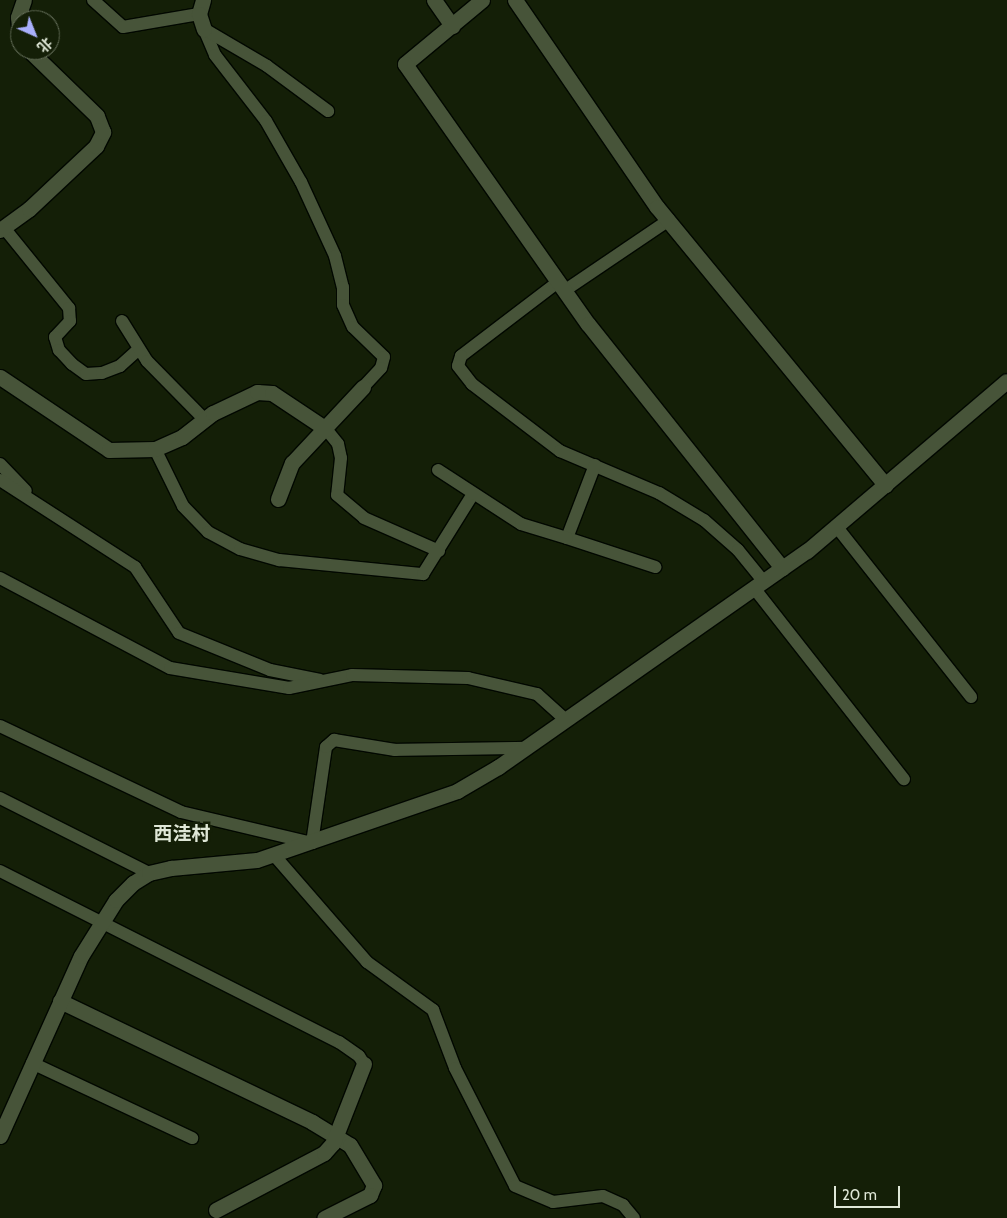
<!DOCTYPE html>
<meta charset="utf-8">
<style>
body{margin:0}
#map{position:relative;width:1007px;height:1218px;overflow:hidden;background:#141f07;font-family:Cabin,"Noto Sans SC",sans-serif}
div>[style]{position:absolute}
.roads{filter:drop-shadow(1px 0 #020800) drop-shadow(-1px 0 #020800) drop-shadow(0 1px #020800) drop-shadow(0 -1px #020800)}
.lane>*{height:12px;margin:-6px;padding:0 6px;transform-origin:6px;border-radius:6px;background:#475439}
.street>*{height:15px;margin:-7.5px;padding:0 7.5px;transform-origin:7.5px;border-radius:7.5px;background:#475439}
span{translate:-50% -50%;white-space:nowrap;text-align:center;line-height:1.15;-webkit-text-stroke:5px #141f07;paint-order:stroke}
.quarter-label{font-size:19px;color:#dfe7d7;font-weight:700}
.north{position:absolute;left:10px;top:10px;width:50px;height:50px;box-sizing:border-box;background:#141f07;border:1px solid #656f5a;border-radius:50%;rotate:136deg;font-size:14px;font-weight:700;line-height:20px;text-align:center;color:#dfe7d7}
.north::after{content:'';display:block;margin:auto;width:18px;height:22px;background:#a9b0fc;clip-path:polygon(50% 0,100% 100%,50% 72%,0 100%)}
.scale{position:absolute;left:834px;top:1186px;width:66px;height:22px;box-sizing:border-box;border:2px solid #dfe7d7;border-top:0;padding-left:6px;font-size:15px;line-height:18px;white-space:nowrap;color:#dfe7d7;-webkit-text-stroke:4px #141f07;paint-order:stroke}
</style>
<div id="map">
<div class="roads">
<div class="lane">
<div style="left:93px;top:0;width:40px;rotate:42deg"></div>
<div style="left:123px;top:27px;width:77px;rotate:-9.7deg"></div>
<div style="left:204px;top:29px;width:28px;rotate:67deg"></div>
<div style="left:215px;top:55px;width:83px;rotate:52.3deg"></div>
<div style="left:266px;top:121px;width:70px;rotate:60.2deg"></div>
<div style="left:301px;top:182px;width:81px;rotate:65.3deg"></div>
<div style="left:335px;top:256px;width:32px;rotate:76deg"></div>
<div style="left:343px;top:287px;width:18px;rotate:90deg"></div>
<div style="left:343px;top:305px;width:24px;rotate:66deg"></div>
<div style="left:353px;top:327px;width:43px;rotate:44.1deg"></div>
<div style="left:384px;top:357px;width:11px;rotate:105deg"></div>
<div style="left:381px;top:368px;width:26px;rotate:133deg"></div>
<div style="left:204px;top:29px;width:73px;rotate:30.4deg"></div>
<div style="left:267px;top:66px;width:76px;rotate:36.4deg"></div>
<div style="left:5px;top:229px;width:102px;rotate:51deg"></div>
<div style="left:69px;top:308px;width:13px;rotate:86deg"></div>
<div style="left:70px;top:321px;width:22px;rotate:133deg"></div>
<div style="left:55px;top:337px;width:14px;rotate:73deg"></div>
<div style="left:59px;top:350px;width:19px;rotate:47deg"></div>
<div style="left:72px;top:364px;width:17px;rotate:36deg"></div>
<div style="left:86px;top:374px;width:16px;rotate:-4deg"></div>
<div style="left:102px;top:373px;width:19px;rotate:-21deg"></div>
<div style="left:120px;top:366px;width:25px;rotate:-42deg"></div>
<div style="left:558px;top:282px;width:122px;rotate:142.7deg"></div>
<div style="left:461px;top:356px;width:10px;rotate:107deg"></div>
<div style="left:458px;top:366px;width:23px;rotate:52deg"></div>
<div style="left:472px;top:384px;width:111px;rotate:37.3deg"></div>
<div style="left:560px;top:451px;width:108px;rotate:23deg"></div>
<div style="left:659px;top:493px;width:52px;rotate:31deg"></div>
<div style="left:704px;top:520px;width:45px;rotate:41.4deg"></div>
<div style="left:738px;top:550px;width:41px;rotate:50.9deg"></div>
<div style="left:564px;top:291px;width:127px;rotate:-34.1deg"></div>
<div style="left:122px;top:321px;width:47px;rotate:58deg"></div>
<div style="left:147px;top:361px;width:81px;rotate:45.5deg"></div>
<div style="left:326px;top:429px;width:19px;rotate:51deg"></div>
<div style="left:338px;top:444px;width:14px;rotate:78deg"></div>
<div style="left:341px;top:458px;width:37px;rotate:96deg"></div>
<div style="left:337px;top:495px;width:35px;rotate:40deg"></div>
<div style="left:364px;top:518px;width:82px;rotate:23.7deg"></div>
<div style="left:155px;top:449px;width:64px;rotate:63.8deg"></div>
<div style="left:183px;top:506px;width:36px;rotate:46deg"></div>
<div style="left:208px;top:532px;width:36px;rotate:28deg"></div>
<div style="left:240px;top:549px;width:41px;rotate:15.8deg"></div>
<div style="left:279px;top:560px;width:145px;rotate:5.6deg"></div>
<div style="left:423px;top:574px;width:94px;rotate:-58deg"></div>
<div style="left:0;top:464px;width:37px;rotate:46deg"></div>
<div style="left:595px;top:465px;width:78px;rotate:111deg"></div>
<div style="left:567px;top:538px;width:93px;rotate:18.2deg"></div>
<div style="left:438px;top:470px;width:99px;rotate:33deg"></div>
<div style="left:521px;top:524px;width:48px;rotate:16.9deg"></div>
<div style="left:0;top:480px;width:161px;rotate:32.8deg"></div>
<div style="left:135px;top:567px;width:79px;rotate:56.3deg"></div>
<div style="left:179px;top:633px;width:98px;rotate:22.1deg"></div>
<div style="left:270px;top:670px;width:51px;rotate:11.3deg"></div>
<div style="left:836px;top:526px;width:218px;rotate:51.7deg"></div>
<div style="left:0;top:578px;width:192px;rotate:27.9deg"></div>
<div style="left:170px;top:668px;width:121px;rotate:9.5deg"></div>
<div style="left:289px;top:688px;width:64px;rotate:-11.7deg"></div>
<div style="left:352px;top:675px;width:116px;rotate:1.5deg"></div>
<div style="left:468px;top:678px;width:71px;rotate:13.1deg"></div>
<div style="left:537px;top:694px;width:38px;rotate:42deg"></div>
<div style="left:754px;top:588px;width:243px;rotate:51.9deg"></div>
<div style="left:0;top:726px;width:200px;rotate:25.4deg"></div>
<div style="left:181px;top:812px;width:135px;rotate:13.3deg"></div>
<div style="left:312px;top:843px;width:97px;rotate:-81.7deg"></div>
<div style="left:326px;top:747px;width:11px;rotate:-41deg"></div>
<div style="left:334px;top:740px;width:62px;rotate:9.3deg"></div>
<div style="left:395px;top:750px;width:130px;rotate:-0.9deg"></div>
<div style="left:0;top:798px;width:167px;rotate:26.7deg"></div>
<div style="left:274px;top:855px;width:142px;rotate:49deg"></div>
<div style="left:367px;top:962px;width:82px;rotate:36deg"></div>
<div style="left:433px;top:1010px;width:62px;rotate:69.2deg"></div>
<div style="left:455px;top:1068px;width:132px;rotate:63deg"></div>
<div style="left:515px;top:1186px;width:41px;rotate:22.8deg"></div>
<div style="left:553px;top:1202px;width:50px;rotate:-6.8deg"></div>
<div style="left:603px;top:1196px;width:22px;rotate:24deg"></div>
<div style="left:623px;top:1205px;width:17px;rotate:50deg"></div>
<div style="left:0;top:871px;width:380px;rotate:26.8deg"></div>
<div style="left:339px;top:1042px;width:24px;rotate:35deg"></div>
<div style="left:359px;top:1056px;width:9px;rotate:58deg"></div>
<div style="left:32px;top:1063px;width:177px;rotate:25.1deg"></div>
</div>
<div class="street">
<div style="left:203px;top:0;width:15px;rotate:106deg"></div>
<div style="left:199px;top:14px;width:16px;rotate:72deg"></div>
<div style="left:434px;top:0;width:32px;rotate:55deg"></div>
<div style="left:482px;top:0;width:100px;rotate:140.3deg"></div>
<div style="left:405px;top:64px;width:318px;rotate:54.9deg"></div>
<div style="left:588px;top:324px;width:312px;rotate:51.5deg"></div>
<div style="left:515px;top:0;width:251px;rotate:55.6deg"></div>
<div style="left:657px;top:207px;width:360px;rotate:50.6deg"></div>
<div style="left:20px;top:36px;width:19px;rotate:-96deg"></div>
<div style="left:18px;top:17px;width:18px;rotate:-71deg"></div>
<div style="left:0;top:230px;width:36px;rotate:-36deg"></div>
<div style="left:29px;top:209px;width:92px;rotate:-43.2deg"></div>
<div style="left:96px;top:146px;width:16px;rotate:-63deg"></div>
<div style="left:103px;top:132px;width:17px;rotate:-111deg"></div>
<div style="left:97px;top:116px;width:95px;rotate:-135.9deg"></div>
<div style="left:0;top:377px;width:131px;rotate:33.8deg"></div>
<div style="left:109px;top:450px;width:46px;rotate:-1.2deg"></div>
<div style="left:155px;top:449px;width:30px;rotate:-24deg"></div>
<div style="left:182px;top:437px;width:39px;rotate:-38deg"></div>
<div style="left:213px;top:413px;width:49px;rotate:-25.5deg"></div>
<div style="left:257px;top:392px;width:15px;rotate:4deg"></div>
<div style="left:272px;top:393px;width:65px;rotate:33.7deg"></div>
<div style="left:278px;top:499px;width:39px;rotate:-69deg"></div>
<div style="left:292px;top:463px;width:104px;rotate:-46.9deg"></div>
<div style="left:60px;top:1001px;width:280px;rotate:25.6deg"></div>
<div style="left:312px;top:1122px;width:44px;rotate:31.2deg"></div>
<div style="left:350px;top:1145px;width:47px;rotate:59deg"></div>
<div style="left:374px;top:1185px;width:11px;rotate:112deg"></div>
<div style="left:370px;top:1195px;width:51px;rotate:153.4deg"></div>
<div style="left:0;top:1136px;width:197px;rotate:-65.8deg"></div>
<div style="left:81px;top:956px;width:66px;rotate:-58deg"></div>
<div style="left:116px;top:900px;width:24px;rotate:-45deg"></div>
<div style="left:133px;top:883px;width:19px;rotate:-32deg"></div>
<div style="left:149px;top:873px;width:23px;rotate:-13deg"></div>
<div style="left:171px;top:868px;width:86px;rotate:-5.3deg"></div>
<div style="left:257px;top:860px;width:212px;rotate:-19deg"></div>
<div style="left:457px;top:791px;width:48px;rotate:-30.3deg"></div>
<div style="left:498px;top:767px;width:377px;rotate:-35deg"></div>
<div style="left:807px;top:551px;width:262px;rotate:-40.4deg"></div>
<div style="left:216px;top:1210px;width:122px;rotate:-27.8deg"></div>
<div style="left:324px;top:1153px;width:13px;rotate:-48deg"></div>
<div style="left:333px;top:1143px;width:85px;rotate:-68.6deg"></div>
</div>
</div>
<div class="quarter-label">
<span style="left:182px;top:834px">西洼村</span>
</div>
<div class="north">北</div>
<div class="scale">20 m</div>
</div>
